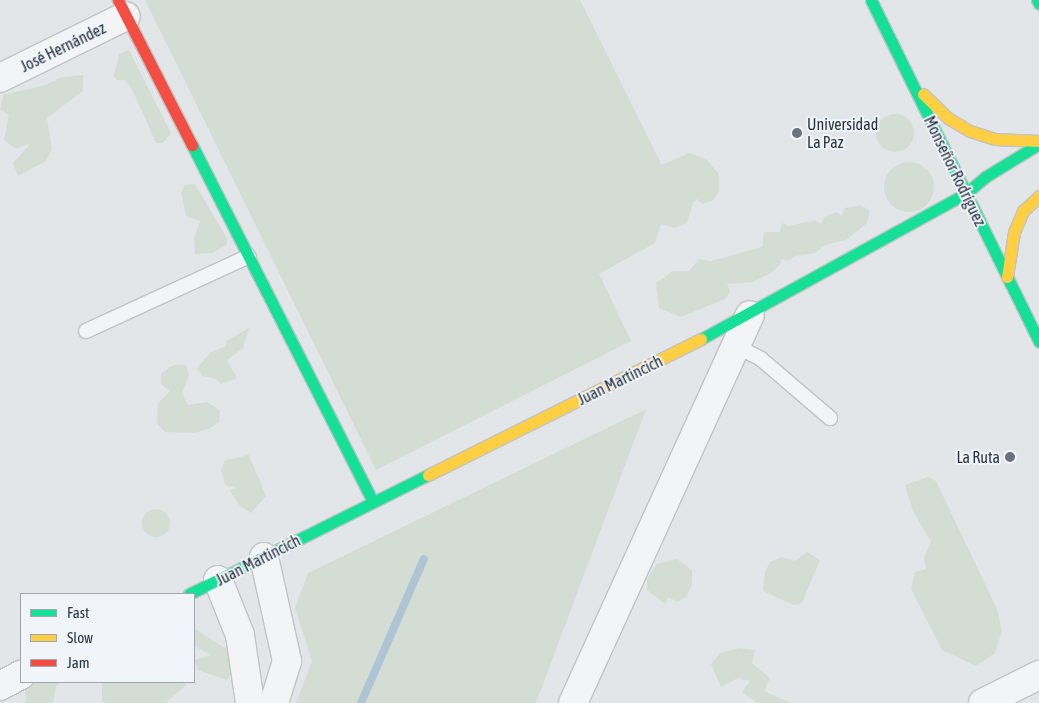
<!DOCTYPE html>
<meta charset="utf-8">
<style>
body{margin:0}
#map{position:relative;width:1039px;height:703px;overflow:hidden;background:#e3e6e9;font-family:"Asap Condensed",sans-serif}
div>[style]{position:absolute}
.green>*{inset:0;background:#d4ddd3}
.round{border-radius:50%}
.stream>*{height:8px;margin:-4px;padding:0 4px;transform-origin:4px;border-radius:4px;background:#afc4d5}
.roads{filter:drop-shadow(1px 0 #c1c4c7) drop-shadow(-1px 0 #c1c4c7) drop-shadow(0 1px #c1c4c7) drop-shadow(0 -1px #c1c4c7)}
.lane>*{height:14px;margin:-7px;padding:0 7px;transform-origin:7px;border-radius:7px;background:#f3f4f5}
.street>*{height:28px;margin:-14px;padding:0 14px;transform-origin:14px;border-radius:14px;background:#f3f4f5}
.fast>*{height:11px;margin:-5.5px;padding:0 5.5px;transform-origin:5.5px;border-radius:5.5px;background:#16e098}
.slow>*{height:11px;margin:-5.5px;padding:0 5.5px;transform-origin:5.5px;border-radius:5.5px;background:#ffcf43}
.jam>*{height:11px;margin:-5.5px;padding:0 5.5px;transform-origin:5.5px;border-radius:5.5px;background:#f24e42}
.dots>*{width:14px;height:14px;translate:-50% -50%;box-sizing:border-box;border:2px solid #f1f4f8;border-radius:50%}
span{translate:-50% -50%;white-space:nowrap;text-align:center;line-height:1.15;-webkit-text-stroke:4px #f1f4f8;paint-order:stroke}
.street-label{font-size:16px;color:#283444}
.poi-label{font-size:16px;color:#283444}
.left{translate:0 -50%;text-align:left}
.right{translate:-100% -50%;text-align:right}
.legend{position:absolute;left:20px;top:593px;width:175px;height:90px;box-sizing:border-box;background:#f1f4f8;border:1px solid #a1a7b0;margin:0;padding:6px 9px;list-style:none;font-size:15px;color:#283444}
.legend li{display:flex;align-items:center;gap:10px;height:25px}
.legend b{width:25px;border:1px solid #a1a7b0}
</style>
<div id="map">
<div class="green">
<div style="clip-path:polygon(145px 0,580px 0,662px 165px,689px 153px,706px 159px,719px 174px,719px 191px,714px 200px,702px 204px,697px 199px,693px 203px,687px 223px,674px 228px,661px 224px,655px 243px,599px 274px,631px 341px,376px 470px)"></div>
<div style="clip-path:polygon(129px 50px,171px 133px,163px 143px,156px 143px,132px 89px,125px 80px,117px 80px,114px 76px,119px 54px)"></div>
<div style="clip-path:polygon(83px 75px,83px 91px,47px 118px,52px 149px,46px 161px,18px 176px,13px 163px,31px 143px,16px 149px,4px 140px,9px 115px,0 110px,3px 95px,45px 85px,62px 77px)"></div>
<div class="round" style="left:876px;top:114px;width:38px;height:38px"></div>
<div class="round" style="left:884px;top:162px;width:50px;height:50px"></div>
<div style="clip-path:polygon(195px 184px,227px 238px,227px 245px,212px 253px,195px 254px,194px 239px,200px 221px,186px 216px,181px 193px,185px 185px)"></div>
<div style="clip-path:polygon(861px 205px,870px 211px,867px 223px,846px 240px,825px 245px,815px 253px,795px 256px,789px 261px,781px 259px,780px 265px,771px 273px,753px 282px,727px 284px,730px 292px,725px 299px,681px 317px,659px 308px,656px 283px,673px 271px,689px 271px,699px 259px,711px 261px,762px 247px,764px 232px,780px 232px,782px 223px,789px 226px,815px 220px,821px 224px,824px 217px,837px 212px,842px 216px,845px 208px)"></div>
<div style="clip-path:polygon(249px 328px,243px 348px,227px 360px,237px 378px,221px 384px,216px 379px,202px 376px,197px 368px,211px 352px,226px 346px,226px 341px)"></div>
<div style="clip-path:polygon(174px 365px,186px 365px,189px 376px,182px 394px,188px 405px,207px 402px,220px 410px,219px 422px,209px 429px,194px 433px,165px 432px,157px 423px,158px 403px,170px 391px,161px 384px,161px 373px)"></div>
<div style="clip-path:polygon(646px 409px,536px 703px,296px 703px,312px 661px,295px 608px,308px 573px)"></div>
<div style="clip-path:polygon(249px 455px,266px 496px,251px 513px,240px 506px,230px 491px,236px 487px,226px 486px,221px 471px,225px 460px)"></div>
<div style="clip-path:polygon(928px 477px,936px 481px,997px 609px,1002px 631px,995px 653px,976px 666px,942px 650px,911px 589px,915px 572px,926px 569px,924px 557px,931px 542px,913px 511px,905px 485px)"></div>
<div class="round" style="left:142px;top:509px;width:28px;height:28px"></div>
<div style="clip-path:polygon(807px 552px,820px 560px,802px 603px,793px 605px,763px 591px,765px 572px,770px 562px,782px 557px,795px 561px)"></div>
<div style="clip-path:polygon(677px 559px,692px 570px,692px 585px,686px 597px,678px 602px,668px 597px,665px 604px,647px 590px,647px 579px,657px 564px)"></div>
<div style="clip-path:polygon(194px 628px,234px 654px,238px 666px,227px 680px,198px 670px,194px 660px,211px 655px,194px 646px)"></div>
<div style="clip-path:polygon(739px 648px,755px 650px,752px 663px,770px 678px,764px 691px,791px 703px,757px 703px,742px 692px,750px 681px,738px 678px,721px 687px,711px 664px,720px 653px)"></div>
<div style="clip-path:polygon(33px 682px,62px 682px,56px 686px,53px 703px,26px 703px,25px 689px)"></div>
<div style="clip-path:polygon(102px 682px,184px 682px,186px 685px,165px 703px,105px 703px,102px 700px)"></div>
</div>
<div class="stream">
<div style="left:361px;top:703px;width:157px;rotate:-66.4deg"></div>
</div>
<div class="roads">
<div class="lane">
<div style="left:86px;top:331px;width:179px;rotate:-24.7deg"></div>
<div style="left:736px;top:346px;width:28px;rotate:27deg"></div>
<div style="left:761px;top:359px;width:91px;rotate:40.5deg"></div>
</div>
<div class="street">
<div style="left:0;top:78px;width:140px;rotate:-26.2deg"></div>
<div style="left:264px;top:557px;width:107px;rotate:77.5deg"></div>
<div style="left:287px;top:661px;width:44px;rotate:107.2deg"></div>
<div style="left:218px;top:580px;width:59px;rotate:68.2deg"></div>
<div style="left:240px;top:635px;width:69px;rotate:81.6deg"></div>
<div style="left:0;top:686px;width:24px;rotate:-28deg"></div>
<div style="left:573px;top:703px;width:426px;rotate:-65.5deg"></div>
<div style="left:983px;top:703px;width:63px;rotate:-26.6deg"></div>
</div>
<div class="fast">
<div style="left:871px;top:0;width:381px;rotate:63.8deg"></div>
<div style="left:1037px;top:0;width:4px;rotate:63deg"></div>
<div style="left:192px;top:145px;width:400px;rotate:63.1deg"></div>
<div style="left:701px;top:339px;width:301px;rotate:-28.8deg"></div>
<div style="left:965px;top:194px;width:26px;rotate:-40deg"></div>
<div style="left:985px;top:177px;width:63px;rotate:-31.4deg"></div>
<div style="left:189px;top:594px;width:267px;rotate:-26.5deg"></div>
</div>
<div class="slow">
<div style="left:923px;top:94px;width:35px;rotate:44deg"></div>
<div style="left:948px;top:118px;width:26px;rotate:31deg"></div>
<div style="left:970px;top:131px;width:26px;rotate:18deg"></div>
<div style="left:995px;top:139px;width:44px;rotate:2.6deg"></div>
<div style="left:1007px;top:277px;width:46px;rotate:-81.2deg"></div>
<div style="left:1014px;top:232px;width:23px;rotate:-67deg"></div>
<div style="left:1023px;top:211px;width:22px;rotate:-43deg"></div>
<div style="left:428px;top:475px;width:305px;rotate:-26.5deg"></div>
</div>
<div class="jam">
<div style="left:118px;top:0;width:163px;rotate:63deg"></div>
</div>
</div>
<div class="dots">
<div style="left:797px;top:133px;background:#69727e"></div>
<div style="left:1010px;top:457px;background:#69727e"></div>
</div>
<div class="street-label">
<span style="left:63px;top:47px;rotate:-26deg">José Hernández</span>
<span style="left:955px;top:171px;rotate:64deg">Monseñor Rodríguez</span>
<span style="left:620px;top:380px;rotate:-26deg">Juan Martincich</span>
<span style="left:258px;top:560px;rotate:-27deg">Juan Martincich</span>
</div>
<div class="poi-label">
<span class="left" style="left:807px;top:133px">Universidad<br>La Paz</span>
<span class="right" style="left:1000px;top:457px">La Ruta</span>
</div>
<ul class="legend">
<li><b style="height:6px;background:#16e098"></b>Fast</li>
<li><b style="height:6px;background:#ffcf43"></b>Slow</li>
<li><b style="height:6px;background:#f24e42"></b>Jam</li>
</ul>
</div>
